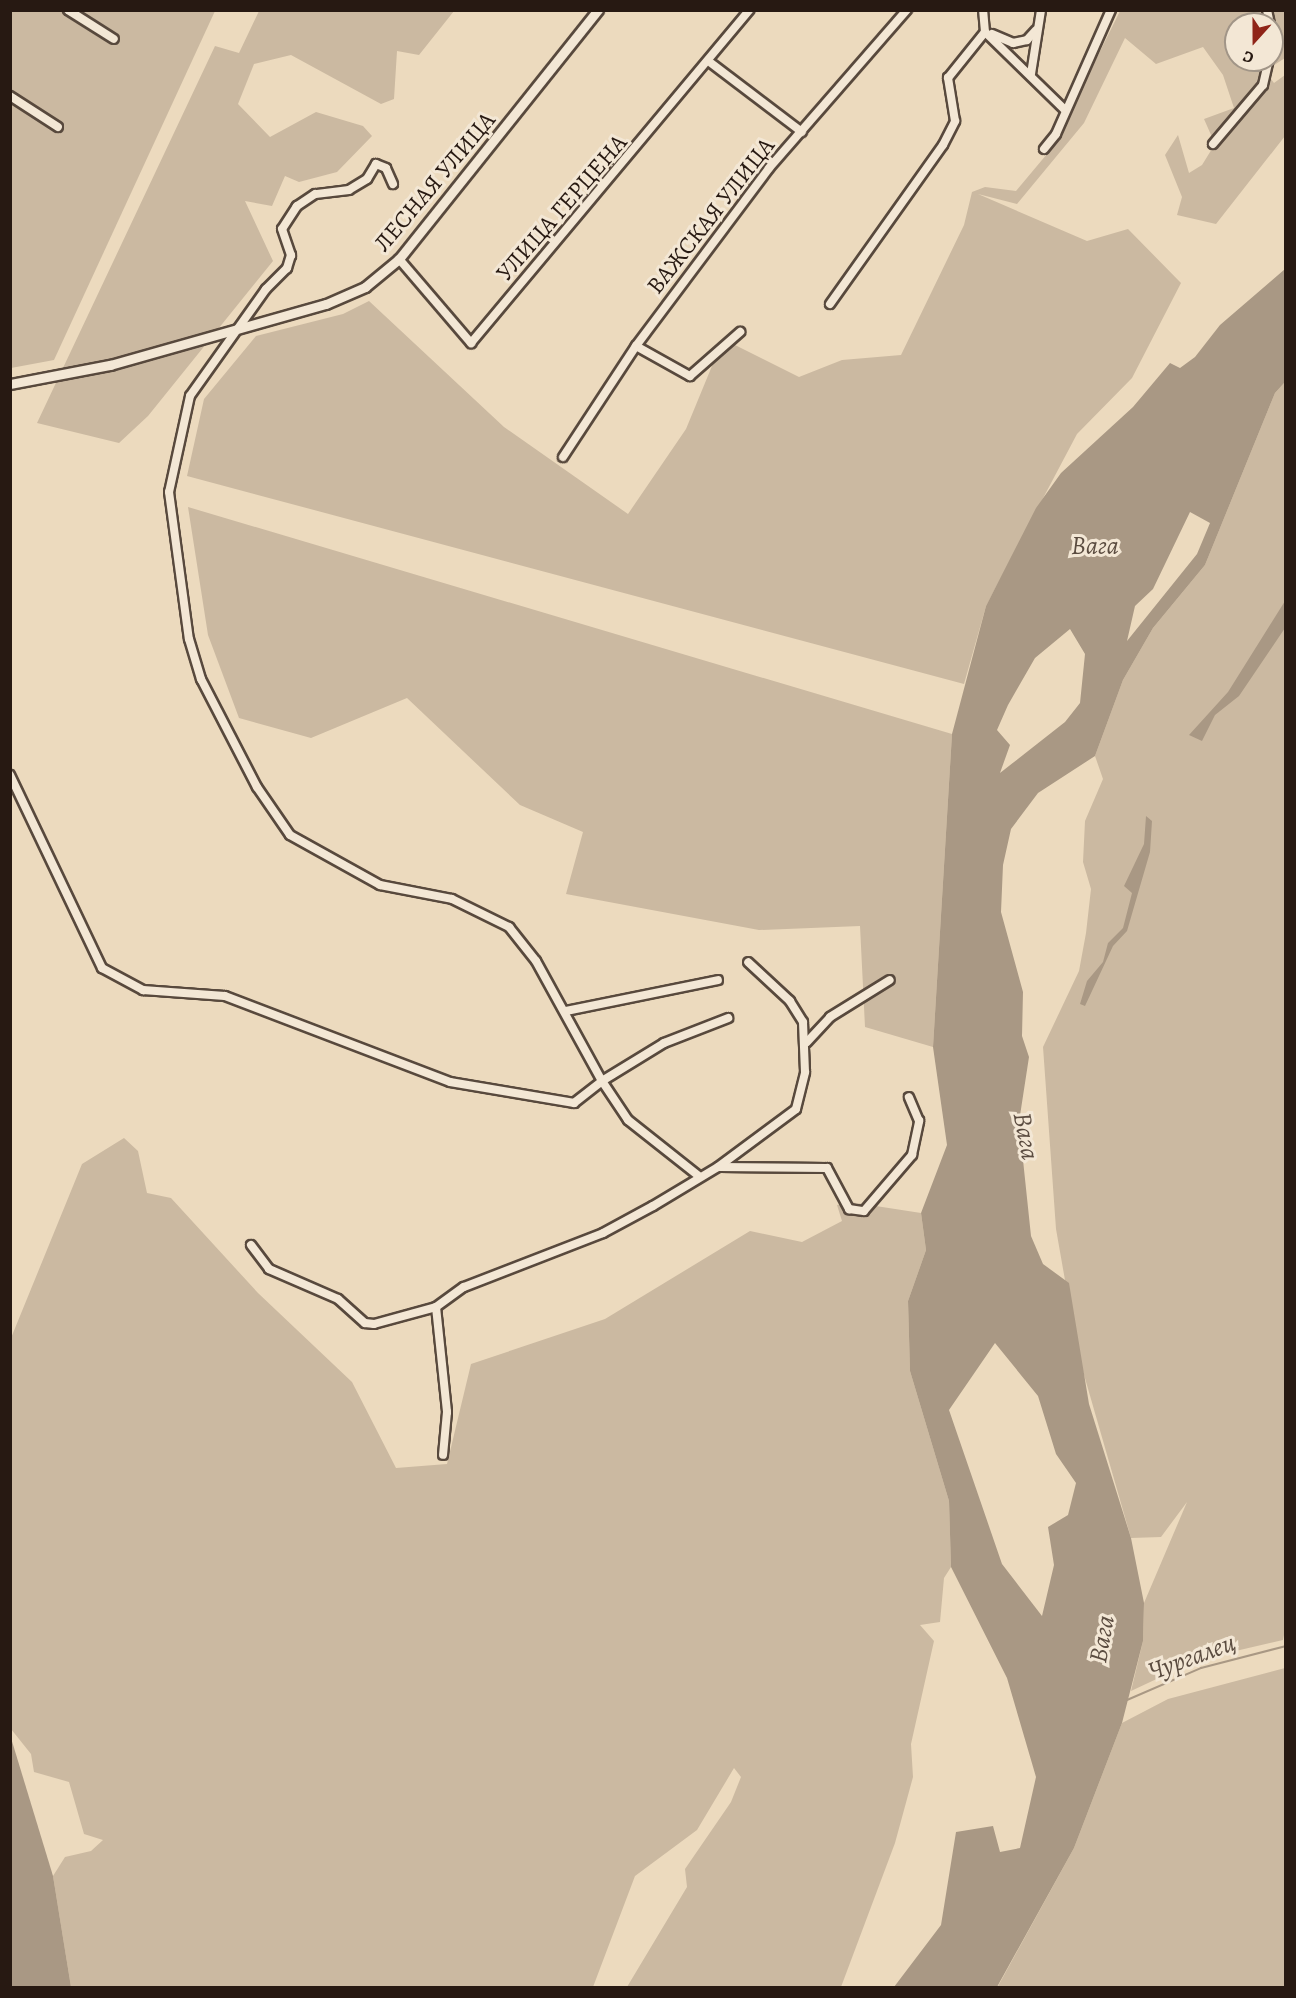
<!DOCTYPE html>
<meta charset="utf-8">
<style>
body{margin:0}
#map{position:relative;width:1296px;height:1998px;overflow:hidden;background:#ecdabe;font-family:Alegreya,serif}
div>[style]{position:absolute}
.green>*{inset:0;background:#cbb9a1}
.water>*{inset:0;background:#a99884}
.stream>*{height:2px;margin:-1px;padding:0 1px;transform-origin:1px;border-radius:1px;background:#a99884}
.roads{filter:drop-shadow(2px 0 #58493d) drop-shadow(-2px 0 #58493d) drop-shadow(0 2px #58493d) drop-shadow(0 -2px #58493d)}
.minor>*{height:8px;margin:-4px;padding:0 4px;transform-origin:4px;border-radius:4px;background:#f3e7d5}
.tertiary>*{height:9px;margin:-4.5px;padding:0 4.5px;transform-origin:4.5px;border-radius:4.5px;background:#f3e7d5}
span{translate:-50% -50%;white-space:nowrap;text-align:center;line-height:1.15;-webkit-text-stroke:6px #f3e7d5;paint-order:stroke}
.street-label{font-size:24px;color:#271912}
.water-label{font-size:26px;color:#5b4c40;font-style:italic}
.frame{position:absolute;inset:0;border:12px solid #271912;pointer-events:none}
.north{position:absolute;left:1224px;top:12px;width:60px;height:60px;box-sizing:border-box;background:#f3e7d5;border:2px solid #a19587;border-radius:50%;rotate:201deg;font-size:16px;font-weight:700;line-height:24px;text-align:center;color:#271912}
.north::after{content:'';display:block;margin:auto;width:21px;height:27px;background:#8f2418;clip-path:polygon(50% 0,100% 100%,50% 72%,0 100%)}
</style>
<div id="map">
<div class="green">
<div style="clip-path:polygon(11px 11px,215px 11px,54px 360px,11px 368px)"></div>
<div style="clip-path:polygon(259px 11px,454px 11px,419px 55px,397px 51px,394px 99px,381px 104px,291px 55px,254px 64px,238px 104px,270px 137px,316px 112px,363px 126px,372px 136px,337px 172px,299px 182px,285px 176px,272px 206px,245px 201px,273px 261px,148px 416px,119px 443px,37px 423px,215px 46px,239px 53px)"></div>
<div style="clip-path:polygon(evenodd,1120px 11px,1285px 11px,1285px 58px,1265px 71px,1274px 83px,1285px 75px,1285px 136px,1216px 224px,1177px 215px,1182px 197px,1165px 155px,1178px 135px,1189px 173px,1202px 165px,1215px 144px,1204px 119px,1234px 108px,1223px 75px,1203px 47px,1156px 64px,1125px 38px,1084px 123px,1017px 204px,978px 194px,1087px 241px,1128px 229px,1181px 283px,1132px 378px,1077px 434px,986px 606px,964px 684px,187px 476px,204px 399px,256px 336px,343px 314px,369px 301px,504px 427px,628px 514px,686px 429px,719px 349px,735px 345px,799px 377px,842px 360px,901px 355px,964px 225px,972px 192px,985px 187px,1016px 191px,1052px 148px,1120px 11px,1236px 24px,1272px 24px,1272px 60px,1236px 60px,1236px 24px)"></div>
<div style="clip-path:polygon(1285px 382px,1285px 1630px,1283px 1640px,1197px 1660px,1131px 1691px,1143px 1641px,1144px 1603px,1187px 1502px,1161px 1537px,1131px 1538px,1078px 1354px,1056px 1229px,1043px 1047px,1079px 971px,1086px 933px,1091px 889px,1083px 862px,1085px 821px,1103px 779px,1095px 756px,1123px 680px,1153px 628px,1205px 565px,1275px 393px)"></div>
<div style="clip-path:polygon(188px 507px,952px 734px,933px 1047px,865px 1027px,860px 926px,759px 930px,566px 894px,583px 832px,520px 805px,407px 698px,311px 738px,239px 718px,208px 635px)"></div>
<div style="clip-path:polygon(124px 1138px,138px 1151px,147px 1193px,171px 1198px,258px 1293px,352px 1382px,396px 1468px,447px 1464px,471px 1364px,605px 1319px,750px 1231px,802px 1242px,842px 1221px,837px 1205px,850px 1202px,921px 1213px,926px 1250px,908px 1301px,910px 1371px,949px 1501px,951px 1567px,944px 1578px,940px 1622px,920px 1625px,934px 1641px,911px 1744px,913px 1777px,895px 1843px,841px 1987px,627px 1987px,687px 1887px,685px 1869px,731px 1802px,741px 1777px,734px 1768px,697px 1830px,635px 1876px,593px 1987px,71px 1987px,53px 1876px,65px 1857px,91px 1851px,103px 1840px,84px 1834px,69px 1782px,34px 1772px,31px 1754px,11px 1729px,11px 1338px,82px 1164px)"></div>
<div style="clip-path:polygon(1285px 1668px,1285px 1987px,997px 1988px,1074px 1848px,1122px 1723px,1168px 1699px)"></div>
</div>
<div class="water">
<div style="clip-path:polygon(evenodd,1285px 269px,1285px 382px,1275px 393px,1205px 565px,1153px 628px,1123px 680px,1095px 756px,1038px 793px,1011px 829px,1003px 865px,1001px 912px,1023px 992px,1022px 1036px,1029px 1057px,1019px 1122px,1031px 1236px,1043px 1264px,1069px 1283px,1089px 1404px,1131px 1538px,1144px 1603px,1143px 1641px,1122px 1723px,1074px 1848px,997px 1987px,894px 1987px,941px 1925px,956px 1832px,993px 1826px,1000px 1852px,1020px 1848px,1036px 1777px,1007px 1678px,951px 1567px,949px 1501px,910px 1371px,908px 1301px,926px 1250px,921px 1213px,947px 1145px,933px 1047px,952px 734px,986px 606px,1036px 508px,1061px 473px,1133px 407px,1170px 363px,1180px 368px,1195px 357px,1220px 325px,1285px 269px,1190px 512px,1210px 523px,1197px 554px,1127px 641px,1135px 606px,1153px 589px,1190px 512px,1285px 269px,1070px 629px,1085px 654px,1080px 703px,1065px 722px,1000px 773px,1010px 745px,997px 730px,1008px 705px,1035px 658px,1070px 629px,1285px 269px,995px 1343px,1038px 1396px,1056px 1454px,1076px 1483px,1068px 1515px,1048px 1527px,1054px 1565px,1042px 1616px,1002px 1564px,949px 1410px,995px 1343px)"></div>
<div style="clip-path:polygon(1285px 601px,1285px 628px,1239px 696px,1215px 715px,1202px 741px,1189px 735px,1228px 692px)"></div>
<div style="clip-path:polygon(1146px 816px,1152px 821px,1150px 852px,1127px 931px,1113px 946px,1085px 1006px,1080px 1004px,1087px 981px,1103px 962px,1108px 943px,1123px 928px,1132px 893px,1124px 886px,1144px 844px)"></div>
<div style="clip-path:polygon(11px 1738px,53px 1876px,71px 1987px,11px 1987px)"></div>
</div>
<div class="stream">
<div style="left:1127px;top:1700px;width:81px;rotate:-23.4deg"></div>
<div style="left:1201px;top:1668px;width:88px;rotate:-14.5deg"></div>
</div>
<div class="roads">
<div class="minor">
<div style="left:68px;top:10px;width:54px;rotate:32.2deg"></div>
<div style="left:1267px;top:10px;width:14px;rotate:78deg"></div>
<div style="left:985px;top:32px;width:112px;rotate:44.3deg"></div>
<div style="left:1272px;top:33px;width:7px;rotate:90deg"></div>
<div style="left:992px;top:34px;width:23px;rotate:23deg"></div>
<div style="left:1013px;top:43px;width:14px;rotate:-12deg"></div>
<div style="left:1027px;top:40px;width:13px;rotate:-48deg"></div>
<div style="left:711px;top:63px;width:114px;rotate:37.2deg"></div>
<div style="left:1031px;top:74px;width:65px;rotate:-81.1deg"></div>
<div style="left:10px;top:96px;width:57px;rotate:32.9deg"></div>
<div style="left:1213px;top:144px;width:77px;rotate:-49.7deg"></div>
<div style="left:1263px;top:85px;width:26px;rotate:-77deg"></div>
<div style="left:1044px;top:149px;width:19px;rotate:-51deg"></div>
<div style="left:1056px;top:134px;width:136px;rotate:-66.1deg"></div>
<div style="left:393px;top:184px;width:17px;rotate:-114deg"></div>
<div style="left:386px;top:168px;width:11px;rotate:-158deg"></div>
<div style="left:376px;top:164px;width:17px;rotate:121deg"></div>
<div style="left:367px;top:179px;width:21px;rotate:149deg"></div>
<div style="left:349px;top:190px;width:34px;rotate:173deg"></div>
<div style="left:315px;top:194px;width:22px;rotate:146deg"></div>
<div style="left:297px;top:206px;width:27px;rotate:123deg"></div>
<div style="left:282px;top:229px;width:28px;rotate:71deg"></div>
<div style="left:291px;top:255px;width:14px;rotate:107deg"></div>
<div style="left:287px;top:268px;width:30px;rotate:135deg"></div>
<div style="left:266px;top:289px;width:131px;rotate:125.4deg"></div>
<div style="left:190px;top:396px;width:98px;rotate:102.3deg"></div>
<div style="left:169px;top:492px;width:148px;rotate:82.3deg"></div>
<div style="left:189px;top:639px;width:42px;rotate:73.3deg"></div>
<div style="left:201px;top:679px;width:122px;rotate:62.6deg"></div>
<div style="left:257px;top:787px;width:58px;rotate:55.5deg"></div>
<div style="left:290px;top:835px;width:103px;rotate:29.1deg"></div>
<div style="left:380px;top:885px;width:73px;rotate:11deg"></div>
<div style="left:452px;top:899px;width:64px;rotate:26.2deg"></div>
<div style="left:509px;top:927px;width:43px;rotate:51.5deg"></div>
<div style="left:536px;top:961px;width:137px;rotate:61.2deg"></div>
<div style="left:602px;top:1081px;width:73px;rotate:-31.5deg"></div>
<div style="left:664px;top:1043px;width:69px;rotate:-21.3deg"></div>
<div style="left:399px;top:259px;width:111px;rotate:49.4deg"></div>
<div style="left:471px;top:343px;width:434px;rotate:-50.1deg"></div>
<div style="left:830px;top:304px;width:195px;rotate:-54.6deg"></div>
<div style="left:943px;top:145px;width:27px;rotate:-63deg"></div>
<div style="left:955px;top:121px;width:44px;rotate:-99.2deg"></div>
<div style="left:948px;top:78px;width:59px;rotate:-51.2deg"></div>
<div style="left:985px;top:32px;width:22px;rotate:-95deg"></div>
<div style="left:636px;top:346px;width:62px;rotate:29.1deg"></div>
<div style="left:690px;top:376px;width:67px;rotate:-41.3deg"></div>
<div style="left:563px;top:457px;width:133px;rotate:-56.7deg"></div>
<div style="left:636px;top:346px;width:222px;rotate:-53.2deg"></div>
<div style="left:769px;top:168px;width:210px;rotate:-48.9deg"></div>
<div style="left:10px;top:775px;width:214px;rotate:64.5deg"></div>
<div style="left:102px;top:968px;width:47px;rotate:28.2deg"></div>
<div style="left:143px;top:990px;width:82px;rotate:4.2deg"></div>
<div style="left:225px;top:996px;width:241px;rotate:20.9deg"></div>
<div style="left:450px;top:1082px;width:126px;rotate:9.6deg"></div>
<div style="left:574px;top:1103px;width:36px;rotate:-38deg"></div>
<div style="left:602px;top:1081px;width:47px;rotate:56.3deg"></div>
<div style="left:628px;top:1120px;width:90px;rotate:38.3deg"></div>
<div style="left:566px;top:1011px;width:155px;rotate:-11.5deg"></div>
<div style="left:807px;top:1042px;width:34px;rotate:-47deg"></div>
<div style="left:830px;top:1017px;width:70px;rotate:-31.7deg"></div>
<div style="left:720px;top:1167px;width:107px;rotate:0.5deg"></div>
<div style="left:827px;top:1168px;width:47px;rotate:61.8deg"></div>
<div style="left:849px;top:1209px;width:15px;rotate:8deg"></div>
<div style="left:864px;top:1211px;width:74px;rotate:-49.4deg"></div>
<div style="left:912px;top:1155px;width:35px;rotate:-78deg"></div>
<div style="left:919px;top:1121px;width:26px;rotate:-113deg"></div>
<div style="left:251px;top:1245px;width:30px;rotate:53deg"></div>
<div style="left:269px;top:1269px;width:75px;rotate:23.5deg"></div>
<div style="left:338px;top:1299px;width:36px;rotate:42deg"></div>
<div style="left:365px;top:1323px;width:9px;rotate:6deg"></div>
<div style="left:374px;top:1324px;width:64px;rotate:-15.3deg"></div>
<div style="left:436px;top:1307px;width:34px;rotate:-36deg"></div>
<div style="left:464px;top:1287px;width:149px;rotate:-21.2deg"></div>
<div style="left:603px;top:1233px;width:57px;rotate:-28.4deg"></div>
<div style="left:653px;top:1206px;width:76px;rotate:-31deg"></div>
<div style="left:718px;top:1167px;width:97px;rotate:-36.6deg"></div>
<div style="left:796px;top:1109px;width:38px;rotate:-76deg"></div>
<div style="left:805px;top:1072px;width:50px;rotate:-92.3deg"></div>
<div style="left:803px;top:1022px;width:25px;rotate:-122deg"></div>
<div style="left:790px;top:1001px;width:57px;rotate:-137.1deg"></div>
<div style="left:436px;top:1307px;width:106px;rotate:84deg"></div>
<div style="left:447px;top:1412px;width:43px;rotate:95.3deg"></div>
</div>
<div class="tertiary">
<div style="left:10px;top:384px;width:102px;rotate:-10.8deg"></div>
<div style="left:110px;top:365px;width:224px;rotate:-15.8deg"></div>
<div style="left:326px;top:304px;width:43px;rotate:-23.6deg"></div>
<div style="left:365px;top:287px;width:44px;rotate:-39.5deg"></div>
<div style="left:399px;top:259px;width:319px;rotate:-51.4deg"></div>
</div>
</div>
<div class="street-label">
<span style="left:435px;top:182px;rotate:-50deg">ЛЕСНАЯ УЛИЦА</span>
<span style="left:562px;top:208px;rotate:-49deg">УЛИЦА ГЕРЦЕНА</span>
<span style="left:711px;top:216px;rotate:-52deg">ВАЖСКАЯ УЛИЦА</span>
</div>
<div class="water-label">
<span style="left:1095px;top:546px">Вага</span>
<span style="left:1026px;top:1136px;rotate:79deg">Вага</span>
<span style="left:1102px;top:1639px;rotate:-80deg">Вага</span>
<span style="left:1192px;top:1657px;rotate:-20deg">Чургалец</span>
</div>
<div class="frame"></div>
<div class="north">С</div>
</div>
